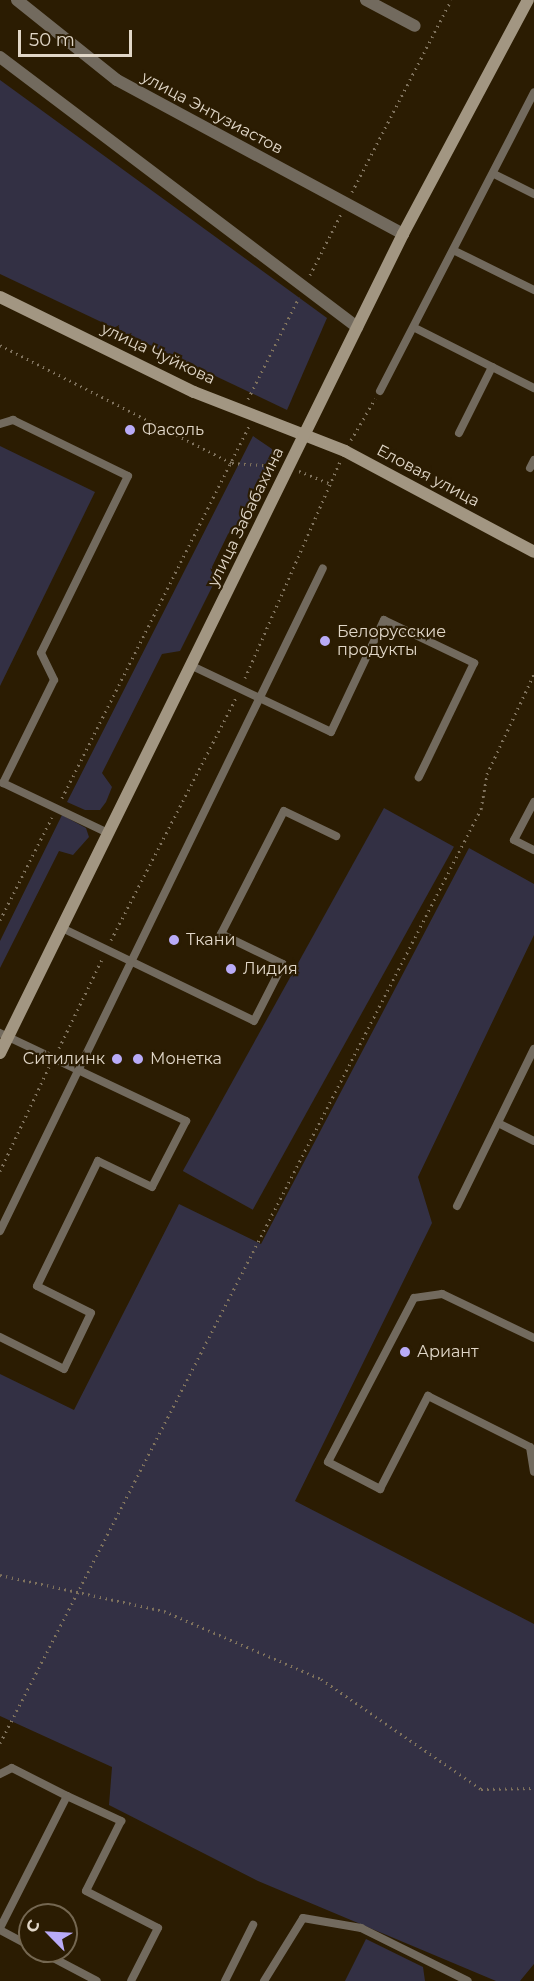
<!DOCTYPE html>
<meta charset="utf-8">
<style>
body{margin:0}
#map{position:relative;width:534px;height:1981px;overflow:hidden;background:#2b1c02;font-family:Montserrat,sans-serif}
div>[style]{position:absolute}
.green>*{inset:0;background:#333044;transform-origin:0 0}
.path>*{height:3px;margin-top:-1.5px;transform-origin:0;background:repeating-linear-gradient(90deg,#7f725d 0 1.5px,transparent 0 6px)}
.lane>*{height:8px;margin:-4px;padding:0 4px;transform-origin:4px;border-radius:4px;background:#726a5e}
.street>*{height:12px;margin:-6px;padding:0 6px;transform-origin:6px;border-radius:6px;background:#726a5e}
.secondary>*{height:12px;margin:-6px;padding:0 6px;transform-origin:6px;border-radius:6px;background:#a29682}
.dots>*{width:16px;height:16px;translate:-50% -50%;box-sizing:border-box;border:3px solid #2b1c02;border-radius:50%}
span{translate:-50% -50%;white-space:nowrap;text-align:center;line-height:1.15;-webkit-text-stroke:4.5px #2b1c02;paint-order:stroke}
.street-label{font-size:16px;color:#e1d7c8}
.poi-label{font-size:16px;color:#e1d7c8}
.left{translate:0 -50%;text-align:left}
.right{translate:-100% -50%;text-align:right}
.north{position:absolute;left:18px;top:1903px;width:60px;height:60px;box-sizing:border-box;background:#2b1c02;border:2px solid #746751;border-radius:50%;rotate:294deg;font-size:16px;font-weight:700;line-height:24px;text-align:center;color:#e1d7c8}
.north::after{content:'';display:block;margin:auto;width:21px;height:27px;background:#b9abf7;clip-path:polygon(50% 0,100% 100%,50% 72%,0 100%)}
.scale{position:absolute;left:18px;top:30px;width:114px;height:27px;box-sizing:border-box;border:3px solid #e1d7c8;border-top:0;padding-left:8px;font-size:18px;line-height:21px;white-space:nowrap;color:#e1d7c8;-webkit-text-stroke:4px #2b1c02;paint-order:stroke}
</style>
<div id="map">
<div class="green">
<div style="clip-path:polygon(0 80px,327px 318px,287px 410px,0 274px)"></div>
<div style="clip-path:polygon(253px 436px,272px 449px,274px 465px,257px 503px,228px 534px,212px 567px,214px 583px,180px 651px,162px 654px,102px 773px,112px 787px,106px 802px,100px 810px,85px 810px,67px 802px)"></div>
<div style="clip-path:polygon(0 446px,95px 492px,0 686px)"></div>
<div style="left:384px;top:808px;width:80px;height:415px;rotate:29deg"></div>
<div style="clip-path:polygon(62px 815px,86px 828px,89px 837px,73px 855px,59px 851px,0 968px,0 941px)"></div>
<div style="clip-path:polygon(469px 848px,534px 884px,534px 935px,418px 1177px,432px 1223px,295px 1501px,534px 1624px,534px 1964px,520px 1981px,496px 1981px,258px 1881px,109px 1805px,112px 1767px,0 1716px,0 1374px,74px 1410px,179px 1204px,261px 1244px)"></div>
<div style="clip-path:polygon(366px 1939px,423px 1967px,425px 1981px,345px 1981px)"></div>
</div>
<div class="path">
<div style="left:352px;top:192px;width:216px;rotate:-62.7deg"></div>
<div style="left:310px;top:275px;width:68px;rotate:-63.1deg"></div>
<div style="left:0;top:345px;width:260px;rotate:27deg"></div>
<div style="left:232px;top:463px;width:43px;rotate:4deg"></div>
<div style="left:248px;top:399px;width:114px;rotate:-63.4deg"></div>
<div style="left:351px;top:440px;width:48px;rotate:-59.7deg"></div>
<div style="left:299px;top:471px;width:35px;rotate:22deg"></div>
<div style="left:245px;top:678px;width:236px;rotate:-66.3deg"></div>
<div style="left:62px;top:798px;width:416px;rotate:-63.3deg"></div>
<div style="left:0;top:920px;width:115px;rotate:-63.2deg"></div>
<div style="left:111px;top:940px;width:272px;rotate:-62.7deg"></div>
<div style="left:59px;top:1048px;width:99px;rotate:-64.2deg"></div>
<div style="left:0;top:1171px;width:115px;rotate:-64.8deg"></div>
<div style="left:0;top:1575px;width:168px;rotate:12.4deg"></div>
<div style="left:164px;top:1611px;width:171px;rotate:23.4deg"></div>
<div style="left:321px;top:1679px;width:194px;rotate:34.5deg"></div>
<div style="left:481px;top:1789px;width:53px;rotate:-1.1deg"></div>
<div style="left:0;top:1743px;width:1051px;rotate:-62.75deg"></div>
<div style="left:481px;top:809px;width:36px;rotate:-80deg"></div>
<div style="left:487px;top:774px;width:110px;rotate:-64.8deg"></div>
</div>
<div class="lane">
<div style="left:494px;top:174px;width:45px;rotate:26.6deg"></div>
<div style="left:455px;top:251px;width:88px;rotate:26.3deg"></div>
<div style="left:417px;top:329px;width:131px;rotate:26.8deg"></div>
<div style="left:380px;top:391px;width:336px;rotate:-62.7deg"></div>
<div style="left:0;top:424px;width:14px;rotate:-17deg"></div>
<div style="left:13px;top:420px;width:128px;rotate:26deg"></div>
<div style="left:128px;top:476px;width:197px;rotate:116.2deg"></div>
<div style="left:41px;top:653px;width:30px;rotate:64deg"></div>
<div style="left:54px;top:680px;width:115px;rotate:116.3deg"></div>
<div style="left:3px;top:783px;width:116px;rotate:25.5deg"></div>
<div style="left:459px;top:433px;width:74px;rotate:-63.4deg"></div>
<div style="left:530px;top:468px;width:9px;rotate:-63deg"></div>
<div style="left:190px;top:665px;width:156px;rotate:25.4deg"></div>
<div style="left:331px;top:732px;width:124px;rotate:-64.7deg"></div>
<div style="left:384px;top:620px;width:100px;rotate:25.5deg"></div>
<div style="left:474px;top:663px;width:127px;rotate:115.8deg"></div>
<div style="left:534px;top:802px;width:43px;rotate:117.8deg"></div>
<div style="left:514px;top:840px;width:22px;rotate:27deg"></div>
<div style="left:62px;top:928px;width:213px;rotate:25.8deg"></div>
<div style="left:254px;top:1021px;width:64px;rotate:-63deg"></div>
<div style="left:283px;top:964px;width:69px;rotate:-154.2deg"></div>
<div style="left:221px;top:934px;width:138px;rotate:-62.9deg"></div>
<div style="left:284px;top:811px;width:58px;rotate:25.7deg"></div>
<div style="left:0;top:1033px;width:206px;rotate:25.3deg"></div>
<div style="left:186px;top:1121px;width:74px;rotate:117.3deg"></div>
<div style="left:152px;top:1187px;width:60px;rotate:-154.3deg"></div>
<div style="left:98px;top:1161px;width:139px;rotate:116deg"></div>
<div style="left:37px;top:1286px;width:60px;rotate:26.6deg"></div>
<div style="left:91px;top:1313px;width:62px;rotate:115.7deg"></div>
<div style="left:64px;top:1369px;width:72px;rotate:-153.4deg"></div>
<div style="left:498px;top:1123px;width:40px;rotate:26.6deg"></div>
<div style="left:457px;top:1206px;width:175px;rotate:-63.9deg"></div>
<div style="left:0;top:1231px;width:737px;rotate:-64.03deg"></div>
<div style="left:534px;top:1338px;width:102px;rotate:-154.4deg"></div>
<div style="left:442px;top:1294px;width:28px;rotate:172deg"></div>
<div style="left:414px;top:1298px;width:185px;rotate:117.7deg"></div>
<div style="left:328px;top:1462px;width:59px;rotate:27.4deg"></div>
<div style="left:380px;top:1489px;width:105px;rotate:-62.7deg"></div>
<div style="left:428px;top:1396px;width:114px;rotate:26.6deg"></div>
<div style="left:530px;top:1447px;width:25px;rotate:81deg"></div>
<div style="left:0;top:1774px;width:13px;rotate:-27deg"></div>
<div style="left:12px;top:1768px;width:62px;rotate:27deg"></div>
<div style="left:67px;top:1796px;width:148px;rotate:116.9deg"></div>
<div style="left:67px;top:1796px;width:60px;rotate:24.8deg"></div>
<div style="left:121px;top:1821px;width:78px;rotate:116.6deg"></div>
<div style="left:86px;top:1891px;width:81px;rotate:27.2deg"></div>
<div style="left:158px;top:1928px;width:59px;rotate:117deg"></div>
<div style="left:0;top:1930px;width:34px;rotate:28deg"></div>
<div style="left:40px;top:1951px;width:64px;rotate:27.8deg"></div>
<div style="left:225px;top:1981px;width:63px;rotate:-63.4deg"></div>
<div style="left:264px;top:1981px;width:74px;rotate:-58.2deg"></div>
<div style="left:303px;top:1918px;width:59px;rotate:9.8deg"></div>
<div style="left:361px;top:1928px;width:119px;rotate:26.4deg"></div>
</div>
<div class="street">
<div style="left:17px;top:0;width:128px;rotate:38.7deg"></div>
<div style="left:117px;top:80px;width:325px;rotate:28.3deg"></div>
<div style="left:366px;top:0;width:55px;rotate:28deg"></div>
<div style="left:0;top:57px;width:448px;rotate:37.1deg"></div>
</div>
<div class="secondary">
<div style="left:0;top:297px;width:216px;rotate:26.1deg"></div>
<div style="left:194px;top:392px;width:162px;rotate:21.3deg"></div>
<div style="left:345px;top:451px;width:214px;rotate:28.1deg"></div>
<div style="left:0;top:1053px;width:913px;rotate:-63.8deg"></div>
<div style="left:403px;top:234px;width:265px;rotate:-61.9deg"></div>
</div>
<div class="dots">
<div style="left:130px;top:430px;background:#b9abf7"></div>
<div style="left:325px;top:641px;background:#b9abf7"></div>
<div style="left:174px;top:940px;background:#b9abf7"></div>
<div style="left:231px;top:969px;background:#b9abf7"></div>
<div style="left:117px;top:1059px;background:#b9abf7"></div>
<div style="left:138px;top:1059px;background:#b9abf7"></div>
<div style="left:405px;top:1352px;background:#b9abf7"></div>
</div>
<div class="street-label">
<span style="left:212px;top:113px;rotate:28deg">улица Энтузиастов</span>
<span style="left:158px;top:354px;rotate:25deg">улица Чуйкова</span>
<span style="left:428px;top:476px;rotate:28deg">Еловая улица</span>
<span style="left:246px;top:517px;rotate:-64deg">улица Забабахина</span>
</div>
<div class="poi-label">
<span class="left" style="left:142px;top:430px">Фасоль</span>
<span class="left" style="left:337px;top:641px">Белорусские<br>продукты</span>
<span class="left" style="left:186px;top:940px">Ткани</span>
<span class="left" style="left:243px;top:969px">Лидия</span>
<span class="right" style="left:105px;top:1059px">Ситилинк</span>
<span class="left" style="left:150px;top:1059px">Монетка</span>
<span class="left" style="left:417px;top:1352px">Ариант</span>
</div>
<div class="north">С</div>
<div class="scale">50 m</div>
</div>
